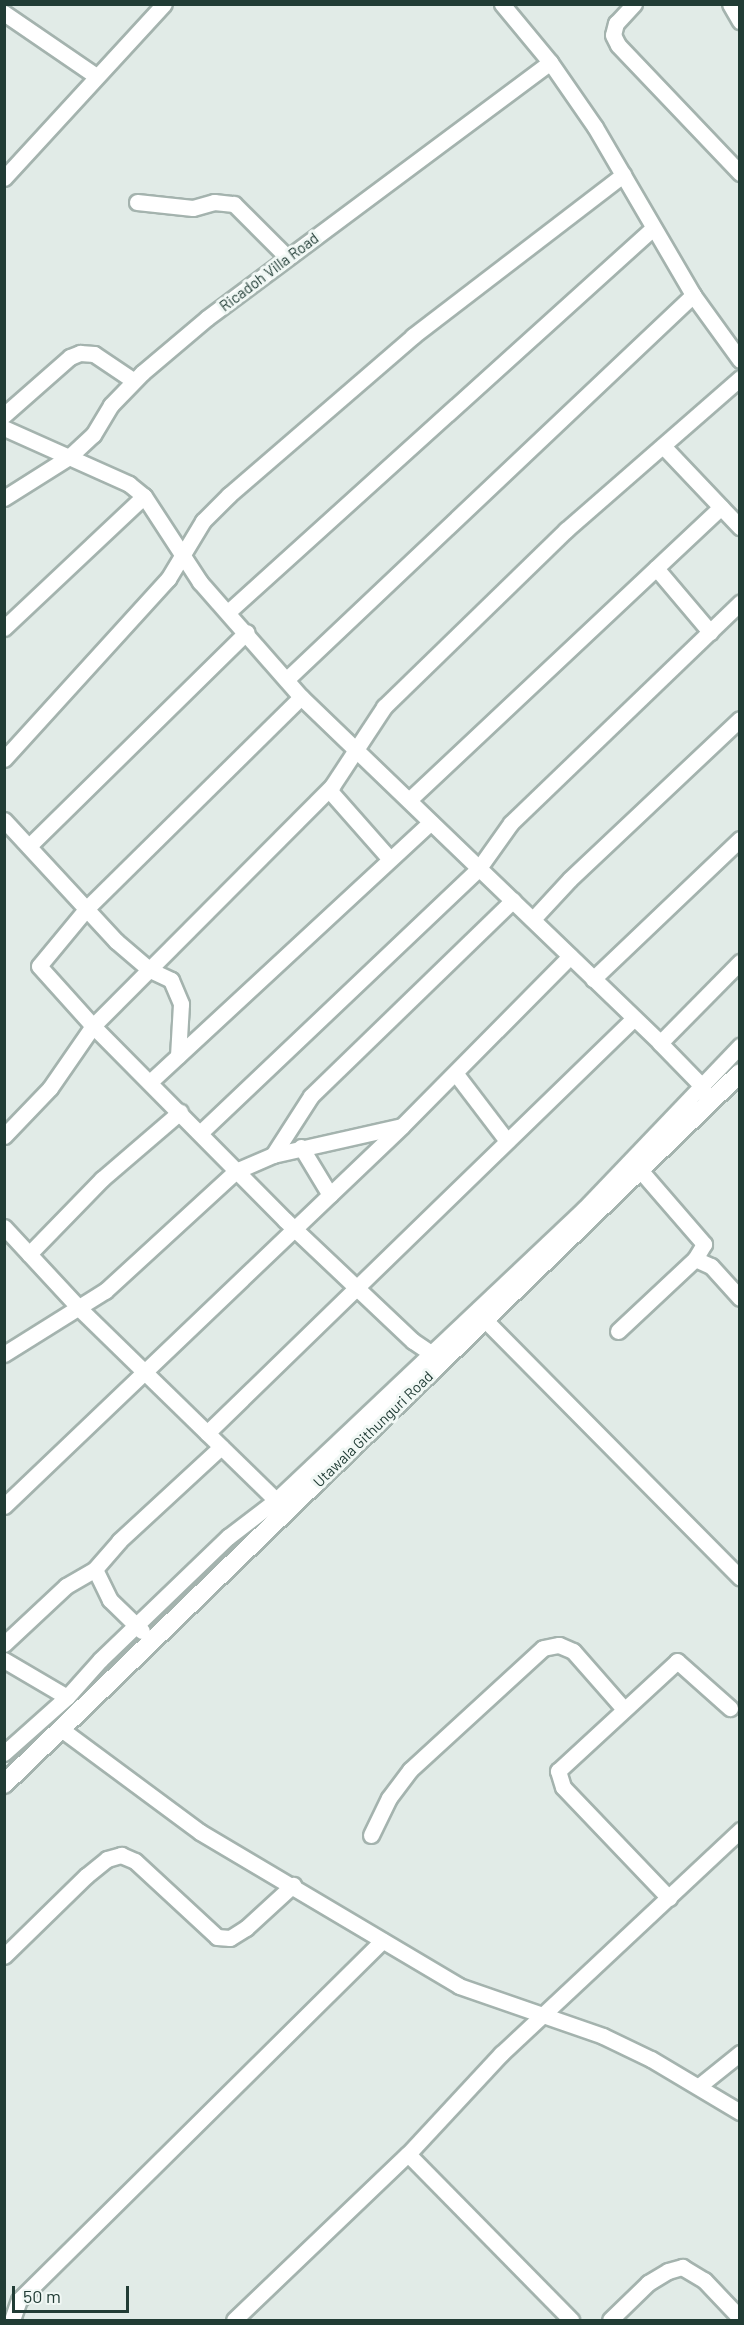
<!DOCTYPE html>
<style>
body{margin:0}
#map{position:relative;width:744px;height:2325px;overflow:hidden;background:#e1ebe7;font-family:Barlow,sans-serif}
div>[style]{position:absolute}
.roads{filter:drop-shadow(2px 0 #a4b3ae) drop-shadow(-2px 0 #a4b3ae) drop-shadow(0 2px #a4b3ae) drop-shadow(0 -2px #a4b3ae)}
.minor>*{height:15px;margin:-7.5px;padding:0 7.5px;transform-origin:7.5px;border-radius:7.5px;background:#fff}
.tertiary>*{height:18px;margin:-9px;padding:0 9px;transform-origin:9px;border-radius:9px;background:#fff}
span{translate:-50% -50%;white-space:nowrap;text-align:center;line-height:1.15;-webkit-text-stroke:6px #f1f8f5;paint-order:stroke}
.street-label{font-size:15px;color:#213c35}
.frame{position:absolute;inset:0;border:6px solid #213c35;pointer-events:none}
.scale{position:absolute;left:12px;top:2286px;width:117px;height:27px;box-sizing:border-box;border:3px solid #213c35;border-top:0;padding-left:8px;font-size:18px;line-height:21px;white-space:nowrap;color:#213c35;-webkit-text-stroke:4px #f1f8f5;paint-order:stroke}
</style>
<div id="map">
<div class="roads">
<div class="minor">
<div style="left:502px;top:4px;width:75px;rotate:50.4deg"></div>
<div style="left:550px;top:62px;width:79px;rotate:55.3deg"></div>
<div style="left:595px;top:127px;width:194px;rotate:59.7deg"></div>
<div style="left:693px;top:295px;width:80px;rotate:54.1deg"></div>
<div style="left:634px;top:4px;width:26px;rotate:133deg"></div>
<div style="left:616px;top:23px;width:12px;rotate:104deg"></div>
<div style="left:613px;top:35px;width:11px;rotate:63deg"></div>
<div style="left:618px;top:45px;width:177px;rotate:46.4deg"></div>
<div style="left:730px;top:4px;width:20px;rotate:60deg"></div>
<div style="left:4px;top:13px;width:112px;rotate:34.4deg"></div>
<div style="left:4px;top:178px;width:236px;rotate:-47.4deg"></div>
<div style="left:137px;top:202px;width:56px;rotate:6.1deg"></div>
<div style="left:193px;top:208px;width:22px;rotate:-16deg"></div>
<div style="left:214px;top:202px;width:20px;rotate:6deg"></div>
<div style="left:234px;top:204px;width:75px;rotate:45deg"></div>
<div style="left:4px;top:415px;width:88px;rotate:-41.3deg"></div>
<div style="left:70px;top:357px;width:11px;rotate:-22deg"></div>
<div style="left:80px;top:353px;width:14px;rotate:4deg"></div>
<div style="left:94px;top:354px;width:48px;rotate:34deg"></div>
<div style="left:4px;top:428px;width:137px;rotate:24.1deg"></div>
<div style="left:129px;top:484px;width:19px;rotate:39deg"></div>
<div style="left:144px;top:496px;width:103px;rotate:56.9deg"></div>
<div style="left:200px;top:582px;width:153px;rotate:48.7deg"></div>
<div style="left:301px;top:697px;width:499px;rotate:43.9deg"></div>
<div style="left:660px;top:1043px;width:60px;rotate:45.7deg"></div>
<div style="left:702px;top:1086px;width:9px;rotate:72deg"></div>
<div style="left:663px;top:446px;width:112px;rotate:46.5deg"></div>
<div style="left:4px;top:498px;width:77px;rotate:-32.2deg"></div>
<div style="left:69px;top:457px;width:33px;rotate:-43deg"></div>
<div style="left:93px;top:435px;width:35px;rotate:-59deg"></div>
<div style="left:111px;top:405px;width:45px;rotate:-45.9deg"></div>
<div style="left:142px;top:373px;width:85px;rotate:-40.2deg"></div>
<div style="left:207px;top:318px;width:428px;rotate:-36.7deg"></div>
<div style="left:656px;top:568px;width:84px;rotate:49.8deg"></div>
<div style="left:228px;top:612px;width:571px;rotate:-42.09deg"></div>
<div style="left:4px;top:628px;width:192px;rotate:-43.3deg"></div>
<div style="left:287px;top:679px;width:559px;rotate:-43.4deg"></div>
<div style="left:301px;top:697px;width:301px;rotate:135.4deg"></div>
<div style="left:87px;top:908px;width:75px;rotate:129.6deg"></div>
<div style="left:39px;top:966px;width:81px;rotate:48deg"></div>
<div style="left:93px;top:1026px;width:273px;rotate:45.3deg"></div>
<div style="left:285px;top:1220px;width:176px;rotate:43.4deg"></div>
<div style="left:413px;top:1341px;width:29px;rotate:34deg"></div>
<div style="left:4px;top:759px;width:244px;rotate:-47.7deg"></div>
<div style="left:168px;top:579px;width:68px;rotate:-58.9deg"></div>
<div style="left:203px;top:521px;width:37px;rotate:-45deg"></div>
<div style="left:229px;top:495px;width:243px;rotate:-40.8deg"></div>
<div style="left:413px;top:336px;width:265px;rotate:-37.5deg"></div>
<div style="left:329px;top:790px;width:91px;rotate:48.6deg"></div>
<div style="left:409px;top:800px;width:428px;rotate:-43.2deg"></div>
<div style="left:4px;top:820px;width:165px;rotate:47.2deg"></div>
<div style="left:116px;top:941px;width:45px;rotate:40.5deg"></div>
<div style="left:150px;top:970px;width:23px;rotate:25deg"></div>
<div style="left:171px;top:980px;width:26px;rotate:67deg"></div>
<div style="left:181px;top:1004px;width:52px;rotate:93.3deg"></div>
<div style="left:29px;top:846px;width:305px;rotate:-44.5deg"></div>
<div style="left:533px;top:919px;width:54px;rotate:-47.2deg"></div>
<div style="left:570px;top:879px;width:233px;rotate:-43.3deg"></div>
<div style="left:593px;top:979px;width:203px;rotate:-43.6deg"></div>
<div style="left:660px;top:1043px;width:114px;rotate:-45.4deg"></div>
<div style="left:456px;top:1074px;width:84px;rotate:52.7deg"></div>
<div style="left:151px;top:1081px;width:381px;rotate:-42.8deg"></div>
<div style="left:200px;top:1133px;width:385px;rotate:-43.5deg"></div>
<div style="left:479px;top:868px;width:55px;rotate:-54.6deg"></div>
<div style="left:511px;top:823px;width:318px;rotate:-43.9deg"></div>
<div style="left:4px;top:1136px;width:66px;rotate:-46.2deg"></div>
<div style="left:50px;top:1088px;width:75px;rotate:-55.3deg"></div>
<div style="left:93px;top:1026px;width:339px;rotate:-45.1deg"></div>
<div style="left:332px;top:786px;width:95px;rotate:-56.6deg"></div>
<div style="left:384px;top:707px;width:254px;rotate:-44.2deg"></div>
<div style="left:566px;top:530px;width:231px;rotate:-41.1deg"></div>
<div style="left:301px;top:1147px;width:56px;rotate:58.9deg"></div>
<div style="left:273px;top:1155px;width:70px;rotate:-57.2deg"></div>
<div style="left:311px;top:1096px;width:281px;rotate:-44.1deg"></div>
<div style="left:640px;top:1170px;width:98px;rotate:49.1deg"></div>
<div style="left:704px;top:1244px;width:17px;rotate:121deg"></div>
<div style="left:695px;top:1259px;width:17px;rotate:24deg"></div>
<div style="left:711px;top:1266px;width:43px;rotate:47.8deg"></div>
<div style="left:4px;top:1227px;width:110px;rotate:47.2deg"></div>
<div style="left:79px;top:1308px;width:282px;rotate:44.3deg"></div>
<div style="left:29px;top:1254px;width:105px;rotate:-45.8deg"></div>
<div style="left:102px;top:1179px;width:103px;rotate:-40.7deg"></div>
<div style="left:486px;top:1321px;width:361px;rotate:45.3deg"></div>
<div style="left:618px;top:1331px;width:105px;rotate:-43.1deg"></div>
<div style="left:4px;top:1354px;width:119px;rotate:-32deg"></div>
<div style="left:105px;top:1291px;width:178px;rotate:-42.5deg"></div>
<div style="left:236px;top:1171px;width:40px;rotate:-23.4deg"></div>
<div style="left:273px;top:1155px;width:132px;rotate:-12.7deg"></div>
<div style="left:207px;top:1433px;width:594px;rotate:-44.18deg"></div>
<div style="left:4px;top:1506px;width:550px;rotate:-43.67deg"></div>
<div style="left:402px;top:1126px;width:239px;rotate:-45.3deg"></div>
<div style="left:142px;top:1631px;width:45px;rotate:-135.9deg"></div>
<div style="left:110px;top:1600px;width:34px;rotate:-116deg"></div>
<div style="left:95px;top:1569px;width:37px;rotate:-49deg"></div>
<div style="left:119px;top:1541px;width:139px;rotate:-42.7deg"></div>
<div style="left:4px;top:1644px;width:85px;rotate:-43.1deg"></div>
<div style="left:66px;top:1586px;width:34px;rotate:-30deg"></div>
<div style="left:4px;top:1660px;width:73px;rotate:30.4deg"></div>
<div style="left:61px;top:1729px;width:173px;rotate:36.5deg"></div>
<div style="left:200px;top:1832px;width:301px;rotate:30.7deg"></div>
<div style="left:459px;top:1986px;width:152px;rotate:19.1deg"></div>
<div style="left:603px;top:2036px;width:53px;rotate:25.6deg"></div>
<div style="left:651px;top:2059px;width:104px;rotate:30.8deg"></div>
<div style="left:4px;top:1753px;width:84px;rotate:-41.6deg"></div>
<div style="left:67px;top:1697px;width:50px;rotate:-48.3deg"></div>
<div style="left:100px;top:1660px;width:178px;rotate:-43.9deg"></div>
<div style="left:228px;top:1537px;width:59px;rotate:-37.5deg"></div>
<div style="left:275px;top:1501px;width:425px;rotate:-43.4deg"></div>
<div style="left:584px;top:1209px;width:226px;rotate:-46.3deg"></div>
<div style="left:371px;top:1835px;width:41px;rotate:-64.1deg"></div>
<div style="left:389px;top:1798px;width:35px;rotate:-53deg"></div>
<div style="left:410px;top:1770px;width:180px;rotate:-42.5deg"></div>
<div style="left:543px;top:1648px;width:16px;rotate:-11deg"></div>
<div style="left:559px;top:1645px;width:15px;rotate:23deg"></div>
<div style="left:573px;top:1651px;width:76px;rotate:48.7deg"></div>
<div style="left:669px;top:1898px;width:153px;rotate:-133.7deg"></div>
<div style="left:563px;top:1787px;width:17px;rotate:-107deg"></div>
<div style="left:558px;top:1771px;width:162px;rotate:-42.7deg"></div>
<div style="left:677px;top:1661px;width:71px;rotate:41.6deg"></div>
<div style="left:4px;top:1956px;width:115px;rotate:-44.3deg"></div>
<div style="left:86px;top:1876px;width:27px;rotate:-39deg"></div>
<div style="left:107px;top:1859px;width:15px;rotate:-16deg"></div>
<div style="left:121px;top:1855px;width:15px;rotate:23deg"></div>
<div style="left:135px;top:1861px;width:112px;rotate:42.8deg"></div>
<div style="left:217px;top:1937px;width:13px;rotate:4deg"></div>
<div style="left:230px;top:1938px;width:19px;rotate:-32deg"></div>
<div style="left:246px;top:1928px;width:64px;rotate:-42.5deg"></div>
<div style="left:699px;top:2086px;width:53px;rotate:-38.8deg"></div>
<div style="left:408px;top:2154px;width:233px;rotate:45.5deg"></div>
<div style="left:12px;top:2320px;width:21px;rotate:-71deg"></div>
<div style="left:19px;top:2300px;width:511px;rotate:-44.68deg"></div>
<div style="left:234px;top:2320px;width:240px;rotate:-43.7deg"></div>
<div style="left:408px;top:2154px;width:137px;rotate:-47.1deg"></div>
<div style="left:501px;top:2054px;width:328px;rotate:-43.1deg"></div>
<div style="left:610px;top:2320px;width:53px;rotate:-44.2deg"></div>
<div style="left:648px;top:2283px;width:23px;rotate:-31deg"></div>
<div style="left:668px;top:2271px;width:15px;rotate:-16deg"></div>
<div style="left:682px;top:2267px;width:26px;rotate:31deg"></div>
<div style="left:704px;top:2280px;width:52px;rotate:46.5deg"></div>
</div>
<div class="tertiary">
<div style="left:4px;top:1784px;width:1023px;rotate:-44.01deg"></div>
</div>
</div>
<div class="street-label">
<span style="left:269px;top:272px;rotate:-37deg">Ricadoh Villa Road</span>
<span style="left:373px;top:1429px;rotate:-44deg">Utawala Githunguri Road</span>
</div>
<div class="frame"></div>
<div class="scale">50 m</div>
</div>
